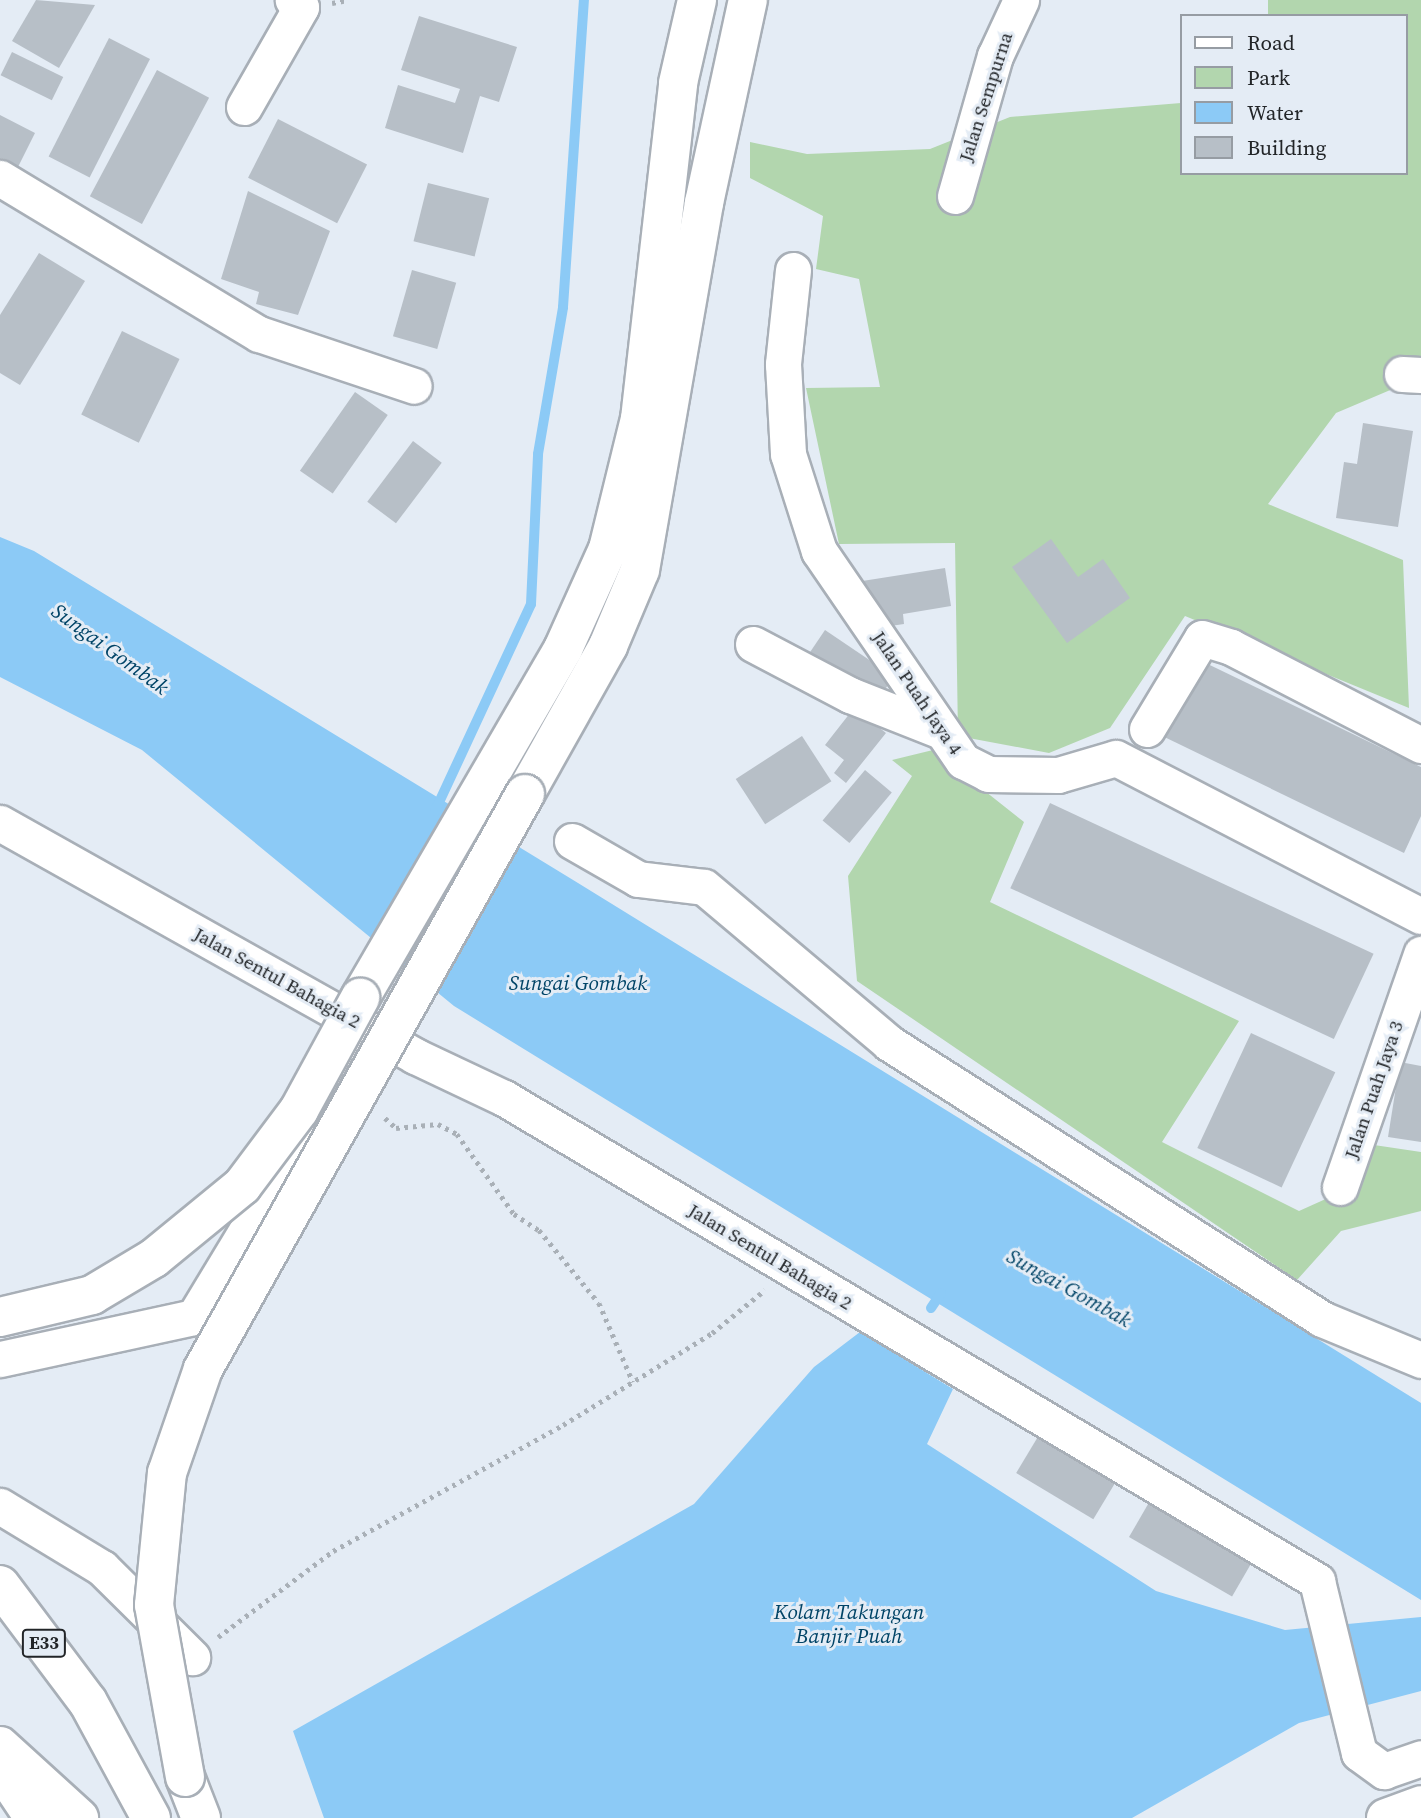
<!DOCTYPE html>
<style>
body{margin:0}
#map{position:relative;width:1421px;height:1818px;overflow:hidden;background:#e4ecf5;font-family:"Source Serif 4",serif}
div>[style]{position:absolute}
.green>*{inset:0;background:#b2d6ae}
.water>*{inset:0;background:#8ccaf6}
.stream>*{height:10px;margin:-5px;padding:0 5px;transform-origin:5px;border-radius:5px;background:#8ccaf6}
.building>*{inset:0;background:#b7bfc7;transform-origin:0 0}
.path>*{height:4.5px;margin-top:-2.25px;transform-origin:0;background:repeating-linear-gradient(90deg,#a9b0b7 0 3.5px,transparent 0 8.5px)}
.roads{filter:drop-shadow(2px 0 #a8afb7) drop-shadow(-2px 0 #a8afb7) drop-shadow(0 2px #a8afb7) drop-shadow(0 -2px #a8afb7)}
.minor>*{height:35px;margin:-17.5px;padding:0 17.5px;transform-origin:17.5px;border-radius:17.5px;background:#fff}
.highway>*{height:38px;margin:-19px;padding:0 19px;transform-origin:19px;border-radius:19px;background:#fff}
.bridges{filter:drop-shadow(2px 0 #a8afb7) drop-shadow(-2px 0 #a8afb7) drop-shadow(0 2px #a8afb7) drop-shadow(0 -2px #a8afb7)}
.highway-bridge>*{height:38px;margin:-19px;padding:0 19px;transform-origin:19px;border-radius:19px;background:#fff}
span{translate:-50% -50%;white-space:nowrap;text-align:center;line-height:1.15;-webkit-text-stroke:6px #e4ecf5;paint-order:stroke}
.shield-label span{padding:2px 5px;background:#e4ecf5;border:2px solid;border-radius:5px;-webkit-text-stroke-width:0}
.shield-label{font-size:18px;color:#222528;font-weight:700}
.street-label{font-size:19px;color:#222528}
.water-label{font-size:21px;color:#004467;font-style:italic}
.legend{position:absolute;left:1180px;top:14px;width:228px;height:161px;box-sizing:border-box;background:#e4ecf5;border:2px solid #969ca3;margin:0;padding:9px 12px;list-style:none;font-size:21px;color:#222528}
.legend li{display:flex;align-items:center;gap:14px;height:35px}
.legend b{width:35px;border:2px solid #969ca3}
</style>
<div id="map">
<div class="green">
<div style="clip-path:polygon(1268px 0,1421px 0,1421px 377px,1336px 413px,1268px 504px,1403px 560px,1409px 708px,1185px 616px,1110px 728px,1049px 753px,958px 736px,955px 543px,839px 544px,806px 388px,880px 387px,859px 279px,816px 269px,823px 216px,750px 178px,750px 142px,807px 154px,930px 149px,1010px 117px,1181px 103px,1181px 173px,1405px 173px,1405px 16px,1268px 16px)"></div>
<div style="clip-path:polygon(933px 750px,1024px 822px,990px 902px,1239px 1021px,1162px 1142px,1299px 1211px,1339px 1193px,1374px 1145px,1421px 1152px,1421px 1211px,1341px 1231px,1297px 1280px,857px 981px,848px 876px,912px 776px,892px 760px)"></div>
</div>
<div class="water">
<div style="clip-path:polygon(0 537px,34px 551px,578px 883px,1421px 1403px,1421px 1600px,454px 1006px,142px 750px,0 677px)"></div>
<div style="clip-path:polygon(860px 1332px,953px 1389px,927px 1444px,1156px 1591px,1285px 1630px,1421px 1617px,1421px 1691px,1299px 1723px,1132px 1818px,324px 1818px,293px 1731px,694px 1504px,814px 1367px)"></div>
</div>
<div class="stream">
<div style="left:435px;top:811px;width:228px;rotate:-65.1deg"></div>
<div style="left:531px;top:604px;width:150px;rotate:-87.3deg"></div>
<div style="left:538px;top:454px;width:149px;rotate:-80.3deg"></div>
<div style="left:563px;top:307px;width:308px;rotate:-86.1deg"></div>
<div style="left:931px;top:1308px;width:18px;rotate:-56deg"></div>
</div>
<div class="building">
<div style="clip-path:polygon(36px 0,95px 5px,59px 68px,12px 41px)"></div>
<div style="clip-path:polygon(419px 16px,517px 47px,499px 102px,480px 96px,463px 153px,385px 128px,398px 85px,455px 103px,460px 89px,401px 70px)"></div>
<div style="left:109px;top:38px;width:46px;height:133px;rotate:27deg"></div>
<div style="left:12px;top:52px;width:57px;height:26px;rotate:26deg"></div>
<div style="left:157px;top:70px;width:59px;height:143px;rotate:28deg"></div>
<div style="clip-path:polygon(0 115px,35px 133px,17px 169px,0 160px)"></div>
<div style="left:278px;top:119px;width:100px;height:66px;rotate:27deg"></div>
<div style="left:428px;top:183px;width:63px;height:60px;rotate:14deg"></div>
<div style="clip-path:polygon(248px 191px,330px 231px,298px 315px,256px 304px,259px 292px,221px 279px)"></div>
<div style="clip-path:polygon(39px 253px,85px 281px,20px 385px,0 373px,0 315px)"></div>
<div style="left:412px;top:270px;width:46px;height:69px;rotate:16deg"></div>
<div style="left:122px;top:331px;width:64px;height:93px;rotate:26deg"></div>
<div style="left:355px;top:392px;width:40px;height:96px;rotate:35deg"></div>
<div style="clip-path:polygon(1363px 423px,1413px 431px,1398px 527px,1336px 518px,1344px 462px,1357px 464px)"></div>
<div style="left:413px;top:441px;width:36px;height:76px;rotate:37deg"></div>
<div style="clip-path:polygon(1051px 539px,1078px 577px,1103px 559px,1130px 598px,1067px 643px,1012px 567px)"></div>
<div style="clip-path:polygon(945px 568px,951px 606px,903px 614px,904px 624px,863px 630px,856px 582px)"></div>
<div style="left:825px;top:630px;width:83px;height:29px;rotate:34deg"></div>
<div style="clip-path:polygon(1189px 655px,1421px 767px,1421px 816px,1404px 853px,1152px 731px)"></div>
<div style="clip-path:polygon(854px 708px,886px 733px,846px 783px,834px 773px,844px 760px,825px 745px)"></div>
<div style="left:802px;top:736px;width:54px;height:79px;rotate:57deg"></div>
<div style="left:865px;top:770px;width:35px;height:66px;rotate:40deg"></div>
<div style="left:1050px;top:803px;width:357px;height:94px;rotate:25deg"></div>
<div style="left:1251px;top:1033px;width:93px;height:127px;rotate:25deg"></div>
<div style="clip-path:polygon(1400px 1062px,1421px 1066px,1421px 1142px,1388px 1137px)"></div>
<div style="left:1045px;top:1425px;width:90px;height:56px;rotate:31deg"></div>
<div style="left:1151px;top:1499px;width:119px;height:44px;rotate:30deg"></div>
</div>
<div class="path">
<div style="left:332px;top:3px;width:16px;rotate:-11deg"></div>
<div style="left:385px;top:1118px;width:15px;rotate:42deg"></div>
<div style="left:396px;top:1128px;width:42px;rotate:-5.4deg"></div>
<div style="left:438px;top:1124px;width:21px;rotate:28deg"></div>
<div style="left:457px;top:1134px;width:98px;rotate:54.5deg"></div>
<div style="left:514px;top:1214px;width:30px;rotate:33deg"></div>
<div style="left:539px;top:1230px;width:94px;rotate:50.6deg"></div>
<div style="left:599px;top:1303px;width:86px;rotate:66.7deg"></div>
<div style="left:218px;top:1637px;width:144px;rotate:-36.8deg"></div>
<div style="left:333px;top:1551px;width:262px;rotate:-28.7deg"></div>
<div style="left:563px;top:1425px;width:175px;rotate:-31.7deg"></div>
<div style="left:712px;top:1333px;width:68px;rotate:-39.1deg"></div>
</div>
<div class="roads">
<div class="minor">
<div style="left:244px;top:107px;width:115px;rotate:-60.3deg"></div>
<div style="left:301px;top:7px;width:11px;rotate:-139deg"></div>
<div style="left:0;top:178px;width:302px;rotate:31.1deg"></div>
<div style="left:259px;top:334px;width:163px;rotate:18.5deg"></div>
<div style="left:955px;top:196px;width:146px;rotate:-74.1deg"></div>
<div style="left:995px;top:56px;width:62px;rotate:-65.1deg"></div>
<div style="left:793px;top:270px;width:95px;rotate:96.1deg"></div>
<div style="left:783px;top:364px;width:90px;rotate:86.8deg"></div>
<div style="left:788px;top:454px;width:102px;rotate:72.3deg"></div>
<div style="left:819px;top:551px;width:255px;rotate:55.6deg"></div>
<div style="left:963px;top:761px;width:28px;rotate:27deg"></div>
<div style="left:988px;top:774px;width:70px;rotate:0.8deg"></div>
<div style="left:1058px;top:775px;width:60px;rotate:-16.3deg"></div>
<div style="left:1116px;top:758px;width:343px;rotate:27.4deg"></div>
<div style="left:1402px;top:374px;width:19px;rotate:3deg"></div>
<div style="left:753px;top:644px;width:110px;rotate:27.7deg"></div>
<div style="left:850px;top:695px;width:98px;rotate:21.6deg"></div>
<div style="left:1147px;top:729px;width:106px;rotate:-58.9deg"></div>
<div style="left:1202px;top:638px;width:30px;rotate:17deg"></div>
<div style="left:1231px;top:647px;width:214px;rotate:27.3deg"></div>
<div style="left:0;top:823px;width:476px;rotate:29.3deg"></div>
<div style="left:415px;top:1056px;width:98px;rotate:25.3deg"></div>
<div style="left:504px;top:1098px;width:946px;rotate:30.71deg"></div>
<div style="left:1317px;top:1581px;width:177px;rotate:76.3deg"></div>
<div style="left:1359px;top:1753px;width:31px;rotate:36deg"></div>
<div style="left:1384px;top:1771px;width:39px;rotate:-19deg"></div>
<div style="left:572px;top:841px;width:76px;rotate:29.9deg"></div>
<div style="left:638px;top:879px;width:66px;rotate:6.9deg"></div>
<div style="left:704px;top:887px;width:242px;rotate:40.1deg"></div>
<div style="left:889px;top:1043px;width:513px;rotate:32.51deg"></div>
<div style="left:1322px;top:1319px;width:107px;rotate:22.5deg"></div>
<div style="left:1340px;top:1187px;width:247px;rotate:-70.8deg"></div>
<div style="left:0;top:1359px;width:198px;rotate:-12.2deg"></div>
<div style="left:194px;top:1317px;width:336px;rotate:-58.8deg"></div>
<div style="left:0;top:1506px;width:119px;rotate:31.3deg"></div>
<div style="left:102px;top:1568px;width:127px;rotate:44.7deg"></div>
</div>
<div class="highway">
<div style="left:525px;top:794px;width:170px;rotate:-60.7deg"></div>
<div style="left:608px;top:646px;width:82px;rotate:-67.2deg"></div>
<div style="left:640px;top:570px;width:373px;rotate:-80.1deg"></div>
<div style="left:704px;top:203px;width:208px;rotate:-77.8deg"></div>
<div style="left:360px;top:998px;width:404px;rotate:-59.8deg"></div>
<div style="left:563px;top:649px;width:110px;rotate:-65.8deg"></div>
<div style="left:608px;top:549px;width:134px;rotate:-76.2deg"></div>
<div style="left:640px;top:419px;width:338px;rotate:-83.5deg"></div>
<div style="left:678px;top:83px;width:85px;rotate:-77.1deg"></div>
<div style="left:0;top:1585px;width:146px;rotate:53.1deg"></div>
<div style="left:88px;top:1702px;width:132px;rotate:61.5deg"></div>
<div style="left:0;top:1746px;width:107px;rotate:42.3deg"></div>
<div style="left:0;top:1767px;width:61px;rotate:56.3deg"></div>
<div style="left:185px;top:1777px;width:44px;rotate:68.7deg"></div>
<div style="left:1386px;top:1818px;width:37px;rotate:-20deg"></div>
</div>
</div>
<div class="bridges">
<div class="highway-bridge">
<div style="left:0;top:1317px;width:95px;rotate:-13.4deg"></div>
<div style="left:92px;top:1295px;width:72px;rotate:-30.8deg"></div>
<div style="left:154px;top:1258px;width:114px;rotate:-39.3deg"></div>
<div style="left:242px;top:1186px;width:95px;rotate:-53.1deg"></div>
<div style="left:299px;top:1110px;width:128px;rotate:-61.4deg"></div>
<div style="left:185px;top:1777px;width:175px;rotate:-100.2deg"></div>
<div style="left:154px;top:1605px;width:133px;rotate:-84.4deg"></div>
<div style="left:167px;top:1473px;width:110px;rotate:-70.9deg"></div>
<div style="left:203px;top:1369px;width:659px;rotate:-60.75deg"></div>
</div>
</div>
<div class="shield-label">
<span style="left:44px;top:1643px">E33</span>
</div>
<div class="street-label">
<span style="left:986px;top:97px;rotate:-72deg">Jalan Sempurna</span>
<span style="left:917px;top:693px;rotate:56deg">Jalan Puah Jaya 4</span>
<span style="left:277px;top:978px;rotate:29deg">Jalan Sentul Bahagia 2</span>
<span style="left:1374px;top:1090px;rotate:-71deg">Jalan Puah Jaya 3</span>
<span style="left:770px;top:1257px;rotate:31deg">Jalan Sentul Bahagia 2</span>
</div>
<div class="water-label">
<span style="left:110px;top:649px;rotate:36deg">Sungai Gombak</span>
<span style="left:578px;top:983px">Sungai Gombak</span>
<span style="left:1069px;top:1288px;rotate:29deg">Sungai Gombak</span>
<span style="left:849px;top:1624px">Kolam Takungan<br>Banjir Puah</span>
</div>
<ul class="legend">
<li><b style="height:9px;background:#fff"></b>Road</li>
<li><b style="height:19px;background:#b2d6ae"></b>Park</li>
<li><b style="height:19px;background:#8ccaf6"></b>Water</li>
<li><b style="height:19px;background:#b7bfc7"></b>Building</li>
</ul>
</div>
